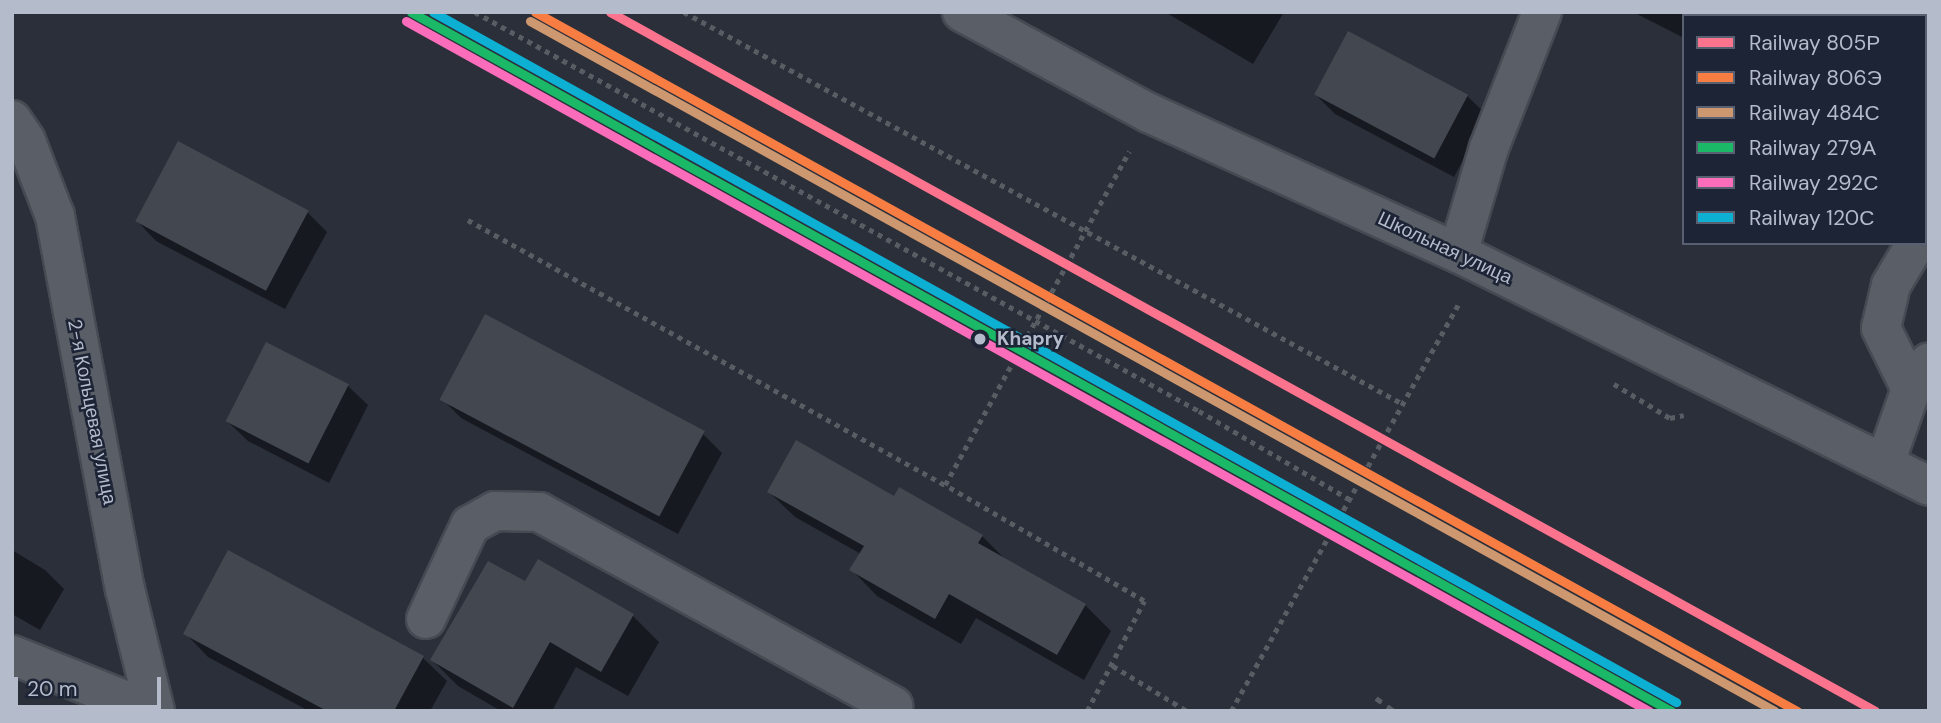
<!DOCTYPE html>
<meta charset="utf-8">
<style>
body{margin:0}
#map{position:relative;width:1941px;height:723px;overflow:hidden;background:#2a2f3a;font-family:"DM Sans",sans-serif}
div>[style]{position:absolute}
.shadow>*{inset:0;background:#0007}
.building>*{inset:0;background:#434850;transform-origin:0 0}
.path>*{height:4.5px;margin-top:-2.25px;transform-origin:0;background:repeating-linear-gradient(90deg,#585d64 0 5px,transparent 0 10px)}
.roads{filter:drop-shadow(2px 0 #464a53) drop-shadow(-2px 0 #464a53) drop-shadow(0 2px #464a53) drop-shadow(0 -2px #464a53)}
.minor>*{height:38px;margin:-19px;padding:0 19px;transform-origin:19px;border-radius:19px;background:#5a5e67}
.rail>*{height:5px;margin-top:-2.5px;transform-origin:0;background:repeating-linear-gradient(90deg,#595d65 0 7px,transparent 0 14px)}
.rail-1>*{height:9px;margin:-4.5px;padding:0 4.5px;transform-origin:4.5px;border-radius:4.5px;background:#fc738d}
.rail-2>*{height:9px;margin:-4.5px;padding:0 4.5px;transform-origin:4.5px;border-radius:4.5px;background:#f77d43}
.rail-3>*{height:9px;margin:-4.5px;padding:0 4.5px;transform-origin:4.5px;border-radius:4.5px;background:#cd976f}
.rail-4>*{height:9px;margin:-4.5px;padding:0 4.5px;transform-origin:4.5px;border-radius:4.5px;background:#1ab867}
.rail-5>*{height:9px;margin:-4.5px;padding:0 4.5px;transform-origin:4.5px;border-radius:4.5px;background:#fb6dba}
.rail-6>*{height:9px;margin:-4.5px;padding:0 4.5px;transform-origin:4.5px;border-radius:4.5px;background:#0dafd3}
.dots>*{width:19px;height:19px;translate:-50% -50%;box-sizing:border-box;border:4px solid #1d2435;border-radius:50%}
span{translate:-50% -50%;white-space:nowrap;text-align:center;line-height:1.15;-webkit-text-stroke:5px #1d2435;paint-order:stroke}
.street-label{font-size:19px;color:#b4bbca}
.stop-label{font-size:19px;color:#b4bbca;font-weight:700}
.left{translate:0 -50%;text-align:left}
.frame{position:absolute;inset:0;border:14px solid #b4bbca;pointer-events:none}
.legend{position:absolute;left:1682px;top:14px;width:245px;height:231px;box-sizing:border-box;background:#1d2435;border:2px solid #596071;margin:0;padding:9px 12px;list-style:none;font-size:21px;color:#b4bbca}
.legend li{display:flex;align-items:center;gap:14px;height:35px}
.legend b{width:35px;border:2px solid #596071}
.scale{position:absolute;left:14px;top:677px;width:147px;height:32px;box-sizing:border-box;border:4px solid #b4bbca;border-top:0;padding-left:9px;font-size:21px;line-height:24px;white-space:nowrap;color:#b4bbca;-webkit-text-stroke:5px #1d2435;paint-order:stroke}
</style>
<div id="map">
<div class="shadow">
<div style="clip-path:polygon(1165px 12px,1284px 12px,1253px 64px)"></div>
<div style="clip-path:polygon(1633px 12px,1702px 12px,1684px 16px,1684px 38px)"></div>
<div style="clip-path:polygon(1790px 12px,1835px 12px,1842px 16px,1788px 16px)"></div>
<div style="clip-path:polygon(1921px 12px,1929px 12px,1929px 24px,1919px 15px)"></div>
<div style="clip-path:polygon(1316px 95px,1467px 96px,1487px 115px,1454px 177px,1335px 114px)"></div>
<div style="clip-path:polygon(179px 143px,307px 212px,327px 232px,285px 309px,156px 241px,137px 221px)"></div>
<div style="clip-path:polygon(267px 345px,348px 386px,368px 405px,329px 483px,248px 441px,228px 422px)"></div>
<div style="clip-path:polygon(441px 398px,703px 434px,722px 453px,678px 534px,461px 418px)"></div>
<div style="clip-path:polygon(769px 492px,895px 498px,982px 536px,1008px 562px,1085px 605px,1111px 631px,1084px 680px,976px 618px,961px 644px,877px 596px,852px 570px,861px 554px,795px 517px)"></div>
<div style="clip-path:polygon(12px 550px,45px 570px,64px 589px,40px 630px,12px 614px)"></div>
<div style="clip-path:polygon(228px 553px,423px 658px,447px 681px,430px 711px,309px 711px,208px 657px,185px 633px)"></div>
<div style="clip-path:polygon(538px 561px,633px 616px,659px 642px,628px 696px,576px 667px,552px 711px,501px 711px,458px 686px,432px 660px,525px 584px)"></div>
</div>
<div class="building">
<div style="left:1348px;top:31px;width:136px;height:72px;rotate:28deg"></div>
<div style="left:178px;top:141px;width:148px;height:91px;rotate:28deg"></div>
<div style="left:485px;top:314px;width:249px;height:97px;rotate:28deg"></div>
<div style="left:266px;top:342px;width:93px;height:89px;rotate:27deg"></div>
<div style="clip-path:polygon(796px 440px,894px 496px,899px 487px,983px 535px,978px 543px,1086px 604px,1057px 655px,949px 594px,935px 619px,849px 570px,864px 546px,767px 492px)"></div>
<div style="clip-path:polygon(228px 550px,424px 656px,394px 711px,327px 711px,183px 634px)"></div>
<div style="clip-path:polygon(538px 559px,634px 614px,601px 672px,550px 642px,513px 708px,430px 660px,488px 561px,525px 581px)"></div>
</div>
<div class="path">
<div style="left:475px;top:12px;width:827px;rotate:28.86deg"></div>
<div style="left:1199px;top:411px;width:174px;rotate:30.4deg"></div>
<div style="left:684px;top:12px;width:819px;rotate:28.6deg"></div>
<div style="left:468px;top:220px;width:546px;rotate:29.05deg"></div>
<div style="left:1614px;top:384px;width:66px;rotate:31.3deg"></div>
<div style="left:1670px;top:418px;width:14px;rotate:-12deg"></div>
<div style="left:1113px;top:666px;width:87px;rotate:31.3deg"></div>
<div style="left:1087px;top:711px;width:124px;rotate:-62.6deg"></div>
<div style="left:1144px;top:601px;width:230px;rotate:-149.8deg"></div>
<div style="left:945px;top:485px;width:381px;rotate:-61.1deg"></div>
<div style="left:1231px;top:711px;width:469px;rotate:-60.8deg"></div>
</div>
<div class="roads">
<div class="minor">
<div style="left:962px;top:12px;width:213px;rotate:28.4deg"></div>
<div style="left:1149px;top:113px;width:339px;rotate:24.4deg"></div>
<div style="left:1458px;top:253px;width:525px;rotate:26.32deg"></div>
<div style="left:12px;top:120px;width:25px;rotate:56deg"></div>
<div style="left:26px;top:141px;width:80px;rotate:68.9deg"></div>
<div style="left:55px;top:216px;width:380px;rotate:79.4deg"></div>
<div style="left:125px;top:589px;width:126px;rotate:76.2deg"></div>
<div style="left:1458px;top:253px;width:109px;rotate:-73.6deg"></div>
<div style="left:1489px;top:148px;width:146px;rotate:-68.7deg"></div>
<div style="left:1911px;top:389px;width:68px;rotate:-116.2deg"></div>
<div style="left:1881px;top:328px;width:44px;rotate:-76.9deg"></div>
<div style="left:1891px;top:285px;width:49px;rotate:-59.2deg"></div>
<div style="left:1885px;top:463px;width:78px;rotate:-70.6deg"></div>
<div style="left:1911px;top:389px;width:32px;rotate:-56deg"></div>
<div style="left:426px;top:619px;width:104px;rotate:-64.9deg"></div>
<div style="left:470px;top:525px;width:29px;rotate:-29deg"></div>
<div style="left:495px;top:511px;width:44px;rotate:1.3deg"></div>
<div style="left:539px;top:512px;width:404px;rotate:28.7deg"></div>
<div style="left:12px;top:655px;width:151px;rotate:21.8deg"></div>
</div>
</div>
<div class="rail">
<div style="left:1376px;top:698px;width:22px;rotate:36deg"></div>
</div>
<div class="rail-1">
<div style="left:610px;top:12px;width:1445px;rotate:28.92deg"></div>
</div>
<div class="rail-2">
<div style="left:535px;top:12px;width:1443px;rotate:28.98deg"></div>
</div>
<div class="rail-3">
<div style="left:530px;top:21px;width:1423px;rotate:29deg"></div>
</div>
<div class="rail-4">
<div style="left:411px;top:12px;width:1441px;rotate:29.02deg"></div>
</div>
<div class="rail-5">
<div style="left:406px;top:21px;width:1422px;rotate:29.04deg"></div>
</div>
<div class="rail-6">
<div style="left:433px;top:12px;width:1422px;rotate:29.04deg"></div>
</div>
<div class="dots">
<div style="left:980px;top:339px;background:#b4bbca"></div>
</div>
<div class="street-label">
<span style="left:1445px;top:248px;rotate:25deg">Школьная улица</span>
<span style="left:92px;top:412px;rotate:79deg">2-я Кольцевая улица</span>
</div>
<div class="stop-label">
<span class="left" style="left:997px;top:339px">Khapry</span>
</div>
<div class="frame"></div>
<ul class="legend">
<li><b style="height:9px;background:#fc738d"></b>Railway 805Р</li>
<li><b style="height:9px;background:#f77d43"></b>Railway 806Э</li>
<li><b style="height:9px;background:#cd976f"></b>Railway 484С</li>
<li><b style="height:9px;background:#1ab867"></b>Railway 279А</li>
<li><b style="height:9px;background:#fb6dba"></b>Railway 292С</li>
<li><b style="height:9px;background:#0dafd3"></b>Railway 120С</li>
</ul>
<div class="scale">20 m</div>
</div>
